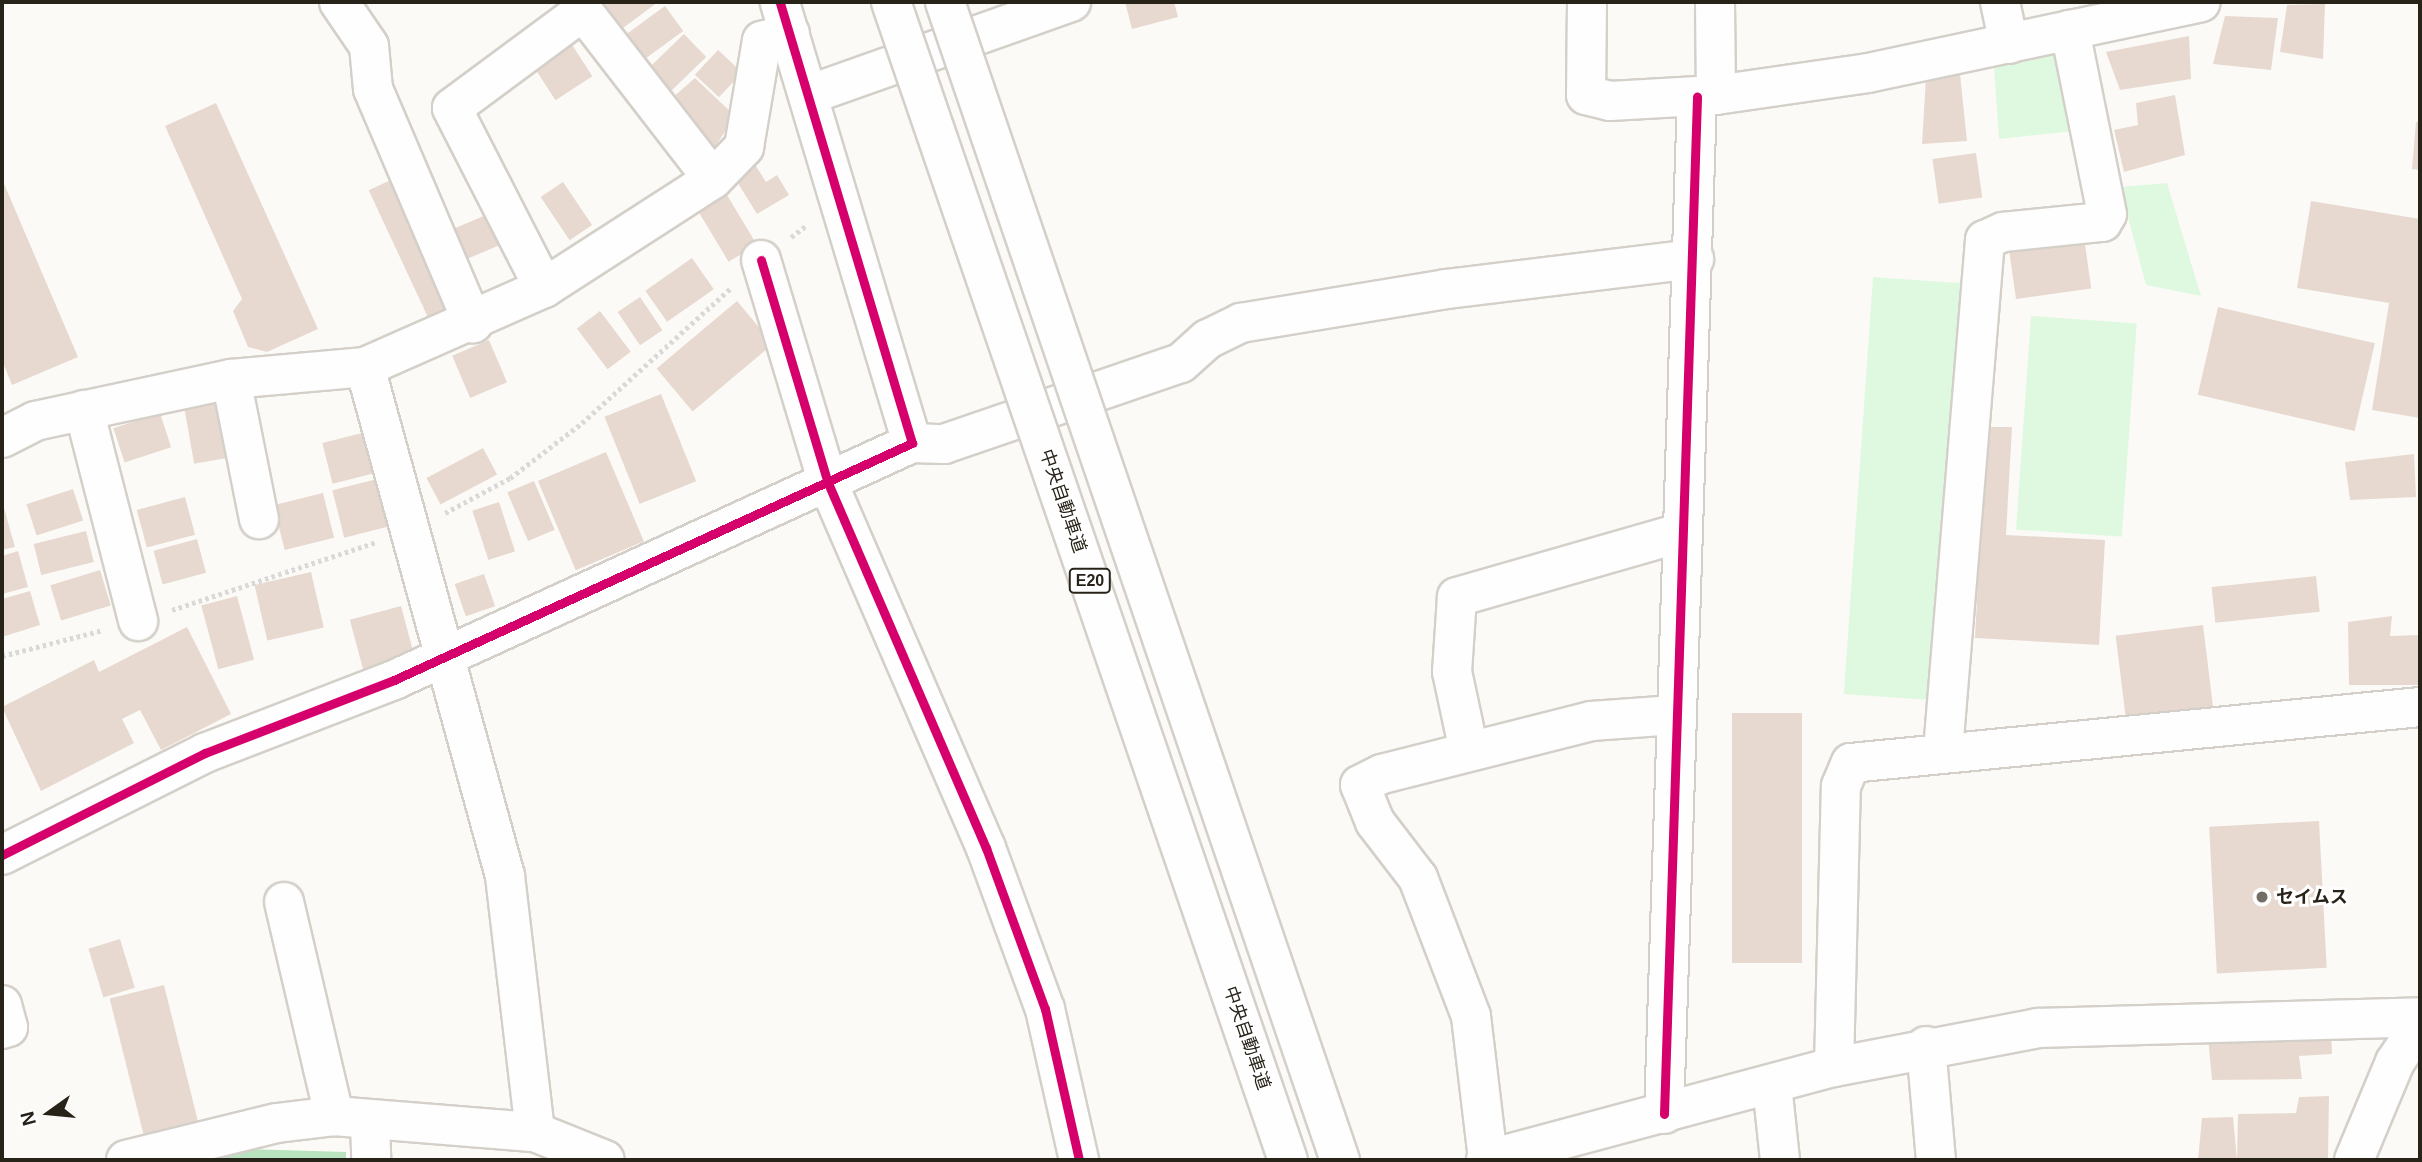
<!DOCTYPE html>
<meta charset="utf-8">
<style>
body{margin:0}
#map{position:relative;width:2422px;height:1162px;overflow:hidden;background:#fcfaf7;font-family:Arial,"Noto Sans JP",sans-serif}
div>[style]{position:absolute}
.green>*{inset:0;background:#dff9e0;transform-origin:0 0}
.forest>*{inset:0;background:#b9e2be}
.building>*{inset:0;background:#e7d9d0;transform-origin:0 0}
.path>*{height:4.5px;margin-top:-2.25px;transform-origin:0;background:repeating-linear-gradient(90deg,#d9d9d8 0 3.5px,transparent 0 7px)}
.roads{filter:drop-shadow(2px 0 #d4d0c9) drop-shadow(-2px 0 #d4d0c9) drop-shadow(0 2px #d4d0c9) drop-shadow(0 -2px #d4d0c9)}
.minor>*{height:38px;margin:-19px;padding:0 19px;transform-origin:19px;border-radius:19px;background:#fffefe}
.bridges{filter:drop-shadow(2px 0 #d4d0c9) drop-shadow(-2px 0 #d4d0c9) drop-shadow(0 2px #d4d0c9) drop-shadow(0 -2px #d4d0c9)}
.highway-bridge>*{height:38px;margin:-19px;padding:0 19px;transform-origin:19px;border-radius:19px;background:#fffefe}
.cycleway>*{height:9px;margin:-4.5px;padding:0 4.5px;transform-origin:4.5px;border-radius:4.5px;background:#d6006c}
.dots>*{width:19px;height:19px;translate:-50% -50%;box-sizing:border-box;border:4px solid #fff;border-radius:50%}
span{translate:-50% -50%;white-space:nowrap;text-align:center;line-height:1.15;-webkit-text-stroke:6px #fff;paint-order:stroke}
.shield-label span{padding:2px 5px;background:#fff;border:2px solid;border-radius:5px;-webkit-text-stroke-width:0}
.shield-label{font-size:16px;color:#282318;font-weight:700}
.street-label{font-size:18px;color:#282318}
.poi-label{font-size:18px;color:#282318;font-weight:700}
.left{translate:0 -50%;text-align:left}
.frame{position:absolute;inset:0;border:4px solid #282318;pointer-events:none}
.north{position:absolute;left:14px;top:1078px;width:70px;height:70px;-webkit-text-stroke:5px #fff;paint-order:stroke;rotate:255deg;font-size:19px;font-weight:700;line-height:28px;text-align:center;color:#282318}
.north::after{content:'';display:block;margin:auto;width:24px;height:32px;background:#282318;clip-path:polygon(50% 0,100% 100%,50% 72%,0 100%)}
</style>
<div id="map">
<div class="green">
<div style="clip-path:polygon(2068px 51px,2085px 130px,1999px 139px,1994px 66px)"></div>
<div style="clip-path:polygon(2167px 183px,2201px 296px,2146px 285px,2120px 187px)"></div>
<div style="left:1873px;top:277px;width:90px;height:418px;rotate:4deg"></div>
<div style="left:2031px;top:316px;width:106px;height:214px;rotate:4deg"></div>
</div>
<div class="forest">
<div style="clip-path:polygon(209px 1148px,346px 1152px,346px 1160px,162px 1160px)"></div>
</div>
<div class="building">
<div style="clip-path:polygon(597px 2px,658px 2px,619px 31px)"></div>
<div style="clip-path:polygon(1125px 2px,1174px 2px,1178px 17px,1132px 29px)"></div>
<div style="clip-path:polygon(2325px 4px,2323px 59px,2280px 52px,2287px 5px)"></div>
<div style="left:665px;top:6px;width:31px;height:56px;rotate:54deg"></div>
<div style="clip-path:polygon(2225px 16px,2278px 18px,2271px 70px,2213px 64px)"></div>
<div style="left:563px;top:31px;width:54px;height:44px;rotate:57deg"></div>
<div style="left:684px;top:34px;width:32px;height:54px;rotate:46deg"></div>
<div style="clip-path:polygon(2189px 36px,2191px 79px,2120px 90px,2106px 52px)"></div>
<div style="left:718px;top:50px;width:33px;height:34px;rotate:43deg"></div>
<div style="clip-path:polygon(1960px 74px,1967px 141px,1922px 144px,1926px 77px)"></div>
<div style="clip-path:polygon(695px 78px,735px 116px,713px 150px,671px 99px)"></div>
<div style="clip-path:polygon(2175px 95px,2185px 155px,2124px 172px,2114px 130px,2138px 125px,2136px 103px)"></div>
<div style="clip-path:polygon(216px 103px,318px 329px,267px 352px,248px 347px,233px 311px,242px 299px,165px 126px)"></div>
<div style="clip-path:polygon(2416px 122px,2420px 122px,2420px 170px,2412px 169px)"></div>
<div style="left:1976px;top:153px;width:45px;height:44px;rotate:82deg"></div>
<div style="clip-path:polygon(752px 160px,766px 182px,777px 175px,789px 195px,757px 214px,731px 172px)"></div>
<div style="left:395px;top:178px;width:149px;height:29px;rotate:65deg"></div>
<div style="clip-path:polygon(2px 179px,78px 357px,12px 385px,2px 360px)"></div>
<div style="left:563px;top:182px;width:52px;height:27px;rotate:56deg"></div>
<div style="left:727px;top:195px;width:58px;height:33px;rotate:59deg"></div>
<div style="clip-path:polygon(2311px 201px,2420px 219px,2420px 418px,2372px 410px,2389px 303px,2297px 288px)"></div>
<div style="left:486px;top:215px;width:33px;height:48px;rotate:67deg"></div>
<div style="left:2084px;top:237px;width:52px;height:76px;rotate:82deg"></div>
<div style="left:692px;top:258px;width:38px;height:57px;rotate:55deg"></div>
<div style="left:640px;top:297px;width:40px;height:27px;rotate:56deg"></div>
<div style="left:737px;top:301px;width:56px;height:105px;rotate:50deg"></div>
<div style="left:2218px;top:307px;width:161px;height:90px;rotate:13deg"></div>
<div style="left:600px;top:311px;width:51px;height:29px;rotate:53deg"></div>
<div style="left:489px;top:340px;width:46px;height:40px;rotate:67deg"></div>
<div style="left:661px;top:394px;width:94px;height:61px;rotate:68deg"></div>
<div style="left:222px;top:403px;width:55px;height:38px;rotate:80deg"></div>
<div style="left:160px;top:413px;width:36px;height:49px;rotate:72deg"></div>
<div style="clip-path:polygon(1986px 427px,2012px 427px,2006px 535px,2105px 540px,2099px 645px,1975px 638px)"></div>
<div style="left:366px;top:432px;width:42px;height:45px;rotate:76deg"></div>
<div style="left:483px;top:448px;width:30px;height:64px;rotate:62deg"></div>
<div style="left:606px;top:452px;width:97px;height:74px;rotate:67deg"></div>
<div style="clip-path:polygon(2414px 454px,2416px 497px,2350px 500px,2345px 462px)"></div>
<div style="left:377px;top:479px;width:49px;height:46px;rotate:76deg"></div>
<div style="left:534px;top:481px;width:53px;height:29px;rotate:67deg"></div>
<div style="left:73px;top:489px;width:33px;height:49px;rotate:72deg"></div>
<div style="left:323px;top:493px;width:46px;height:51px;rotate:76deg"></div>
<div style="left:185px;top:497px;width:39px;height:50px;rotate:75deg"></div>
<div style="left:499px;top:502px;width:52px;height:28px;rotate:72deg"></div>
<div style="clip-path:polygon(4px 508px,15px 547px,2px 550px,2px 509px)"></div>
<div style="left:86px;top:531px;width:32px;height:54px;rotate:76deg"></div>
<div style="left:197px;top:539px;width:35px;height:45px;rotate:75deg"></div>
<div style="clip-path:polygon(18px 551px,28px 587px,2px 594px,2px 556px)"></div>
<div style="left:100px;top:570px;width:37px;height:52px;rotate:73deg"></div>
<div style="left:311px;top:572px;width:57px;height:58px;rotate:77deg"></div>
<div style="left:484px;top:574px;width:34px;height:31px;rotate:71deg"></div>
<div style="left:2316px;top:576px;width:36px;height:105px;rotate:84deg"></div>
<div style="clip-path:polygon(30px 591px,40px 625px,2px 637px,2px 599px)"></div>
<div style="left:237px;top:596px;width:66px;height:37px;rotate:75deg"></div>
<div style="left:401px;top:606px;width:53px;height:53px;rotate:75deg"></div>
<div style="clip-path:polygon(2392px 616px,2390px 636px,2420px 635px,2420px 685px,2349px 685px,2348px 622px)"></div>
<div style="left:2203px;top:625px;width:82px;height:88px;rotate:83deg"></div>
<div style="clip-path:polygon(187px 627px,231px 714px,161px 750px,140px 710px,122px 719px,134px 743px,41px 791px,2px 707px,94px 660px,99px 672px)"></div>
<div style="left:1732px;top:713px;width:70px;height:250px"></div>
<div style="left:2319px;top:821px;width:147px;height:110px;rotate:87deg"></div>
<div style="left:120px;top:939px;width:51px;height:33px;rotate:73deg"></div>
<div style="left:164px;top:985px;width:146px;height:56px;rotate:76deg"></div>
<div style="clip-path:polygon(2331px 1029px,2332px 1054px,2299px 1056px,2302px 1079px,2212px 1080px,2208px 1037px)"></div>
<div style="clip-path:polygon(2329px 1096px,2328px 1159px,2237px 1160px,2238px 1114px,2296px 1113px,2299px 1097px)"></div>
<div style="clip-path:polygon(2233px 1117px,2237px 1160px,2198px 1160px,2202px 1118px)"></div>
</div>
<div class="path">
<div style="left:791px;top:237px;width:20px;rotate:-37deg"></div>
<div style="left:445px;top:513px;width:74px;rotate:-28.3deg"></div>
<div style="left:510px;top:478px;width:91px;rotate:-37.4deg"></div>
<div style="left:582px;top:423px;width:201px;rotate:-42.2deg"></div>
<div style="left:172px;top:610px;width:215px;rotate:-18.4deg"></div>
<div style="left:2px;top:656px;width:104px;rotate:-14.4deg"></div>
</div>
<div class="roads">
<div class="minor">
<div style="left:339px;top:2px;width:53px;rotate:55.7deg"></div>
<div style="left:369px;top:46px;width:43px;rotate:84.7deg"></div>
<div style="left:373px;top:89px;width:255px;rotate:66.9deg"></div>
<div style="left:1587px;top:2px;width:93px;rotate:90.6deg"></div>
<div style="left:1586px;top:95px;width:25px;rotate:14deg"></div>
<div style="left:1610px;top:101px;width:106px;rotate:-3.2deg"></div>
<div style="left:1716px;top:95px;width:154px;rotate:-8.2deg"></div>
<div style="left:1868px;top:73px;width:340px;rotate:-12deg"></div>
<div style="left:1715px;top:2px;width:93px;rotate:89.4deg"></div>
<div style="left:2000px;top:2px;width:43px;rotate:77.9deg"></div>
<div style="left:811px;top:94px;width:276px;rotate:-19.5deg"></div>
<div style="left:761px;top:260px;width:233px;rotate:73.3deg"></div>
<div style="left:828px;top:483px;width:398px;rotate:66.6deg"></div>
<div style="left:986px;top:848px;width:171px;rotate:69.9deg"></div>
<div style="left:1045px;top:1009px;width:155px;rotate:77.3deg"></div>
<div style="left:544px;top:288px;width:202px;rotate:-117.1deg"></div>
<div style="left:452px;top:108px;width:163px;rotate:-36.5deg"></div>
<div style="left:583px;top:11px;width:212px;rotate:52.3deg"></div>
<div style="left:365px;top:367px;width:528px;rotate:74.62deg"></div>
<div style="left:505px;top:876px;width:258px;rotate:83.3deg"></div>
<div style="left:231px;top:379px;width:143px;rotate:78.7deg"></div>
<div style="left:84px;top:410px;width:218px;rotate:75.6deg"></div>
<div style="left:2px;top:438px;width:37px;rotate:-27deg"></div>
<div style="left:35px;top:421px;width:200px;rotate:-12.1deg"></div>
<div style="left:231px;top:379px;width:135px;rotate:-5.1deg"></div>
<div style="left:365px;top:367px;width:196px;rotate:-23.8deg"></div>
<div style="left:544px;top:288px;width:201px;rotate:-32.8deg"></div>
<div style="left:713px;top:179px;width:45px;rotate:-45.9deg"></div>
<div style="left:744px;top:147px;width:108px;rotate:-80.4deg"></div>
<div style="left:762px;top:41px;width:29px;rotate:-16deg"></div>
<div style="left:912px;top:443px;width:32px;rotate:2deg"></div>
<div style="left:944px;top:444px;width:250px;rotate:-18.9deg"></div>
<div style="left:1181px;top:363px;width:36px;rotate:-42deg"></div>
<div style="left:1208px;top:339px;width:37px;rotate:-26deg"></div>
<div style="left:1241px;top:323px;width:208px;rotate:-9.4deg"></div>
<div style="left:1446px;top:289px;width:250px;rotate:-6.9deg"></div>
<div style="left:1469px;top:751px;width:81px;rotate:-102.1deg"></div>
<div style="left:1452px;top:672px;width:75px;rotate:-86.2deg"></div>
<div style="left:1457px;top:597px;width:232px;rotate:-16deg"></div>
<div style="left:1943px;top:751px;width:513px;rotate:-85.3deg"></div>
<div style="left:1985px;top:240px;width:20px;rotate:-24deg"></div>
<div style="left:2003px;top:232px;width:100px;rotate:-5.8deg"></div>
<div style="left:2102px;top:222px;width:9px;rotate:-58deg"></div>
<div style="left:2107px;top:214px;width:188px;rotate:-101.4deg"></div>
<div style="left:2px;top:855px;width:227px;rotate:-26.7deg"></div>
<div style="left:205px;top:753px;width:203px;rotate:-21.1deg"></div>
<div style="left:394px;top:680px;width:570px;rotate:-24.59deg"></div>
<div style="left:912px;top:443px;width:460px;rotate:-106.7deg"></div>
<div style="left:284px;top:902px;width:220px;rotate:76.8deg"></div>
<div style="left:2px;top:1005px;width:23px;rotate:75deg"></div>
<div style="left:8px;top:1027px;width:6px;rotate:162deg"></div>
<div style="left:1926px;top:1046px;width:114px;rotate:85deg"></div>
<div style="left:1834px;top:1067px;width:281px;rotate:-88.6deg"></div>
<div style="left:1841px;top:786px;width:25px;rotate:-67deg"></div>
<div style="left:1851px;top:763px;width:572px;rotate:-5.62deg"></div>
<div style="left:1772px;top:1085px;width:75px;rotate:83.9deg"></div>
<div style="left:1664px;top:1114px;width:1018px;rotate:-88.14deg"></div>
<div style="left:370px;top:1122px;width:38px;rotate:88deg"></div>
<div style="left:1488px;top:1159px;width:144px;rotate:-96.8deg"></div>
<div style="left:1471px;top:1016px;width:148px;rotate:-111deg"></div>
<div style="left:1418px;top:878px;width:71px;rotate:-127.5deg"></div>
<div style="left:1375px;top:822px;width:40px;rotate:-112deg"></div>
<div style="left:1360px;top:785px;width:25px;rotate:-27deg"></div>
<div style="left:1382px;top:774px;width:216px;rotate:-14.2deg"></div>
<div style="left:1591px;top:721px;width:84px;rotate:-4.1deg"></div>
<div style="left:126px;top:1160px;width:155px;rotate:-13.8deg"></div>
<div style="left:277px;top:1123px;width:57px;rotate:-7deg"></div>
<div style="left:334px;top:1116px;width:202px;rotate:4.6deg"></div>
<div style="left:535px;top:1132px;width:75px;rotate:21.8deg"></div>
<div style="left:1486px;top:1160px;width:360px;rotate:-15deg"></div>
<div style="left:1834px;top:1067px;width:208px;rotate:-10.8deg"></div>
<div style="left:2038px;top:1028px;width:382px;rotate:-1.6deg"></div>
<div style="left:2354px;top:1160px;width:106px;rotate:-67.3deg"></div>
<div style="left:2395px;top:1062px;width:45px;rotate:-56deg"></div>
</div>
</div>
<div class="bridges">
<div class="highway-bridge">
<div style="left:891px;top:2px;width:1224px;rotate:71.08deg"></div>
<div style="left:945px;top:2px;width:1224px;rotate:71.17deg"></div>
</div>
</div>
<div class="cycleway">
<div style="left:761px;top:260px;width:233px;rotate:73.3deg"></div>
<div style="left:828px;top:483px;width:398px;rotate:66.6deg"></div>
<div style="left:986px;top:848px;width:171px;rotate:69.9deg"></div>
<div style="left:1045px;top:1009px;width:155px;rotate:77.3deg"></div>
<div style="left:2px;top:855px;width:227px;rotate:-26.7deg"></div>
<div style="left:205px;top:753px;width:203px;rotate:-21.1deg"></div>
<div style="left:394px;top:680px;width:570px;rotate:-24.59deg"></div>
<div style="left:912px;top:443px;width:460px;rotate:-106.7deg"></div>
<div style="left:1664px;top:1114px;width:1018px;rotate:-88.14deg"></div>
</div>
<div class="dots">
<div style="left:2262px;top:897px;background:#726e66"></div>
</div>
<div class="shield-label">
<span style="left:1090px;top:581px">E20</span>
</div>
<div class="street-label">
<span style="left:1063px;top:501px;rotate:71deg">中央自動車道</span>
<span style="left:1247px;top:1038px;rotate:71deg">中央自動車道</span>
</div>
<div class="poi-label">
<span class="left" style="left:2276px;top:897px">セイムス</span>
</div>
<div class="frame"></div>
<div class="north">N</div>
</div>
